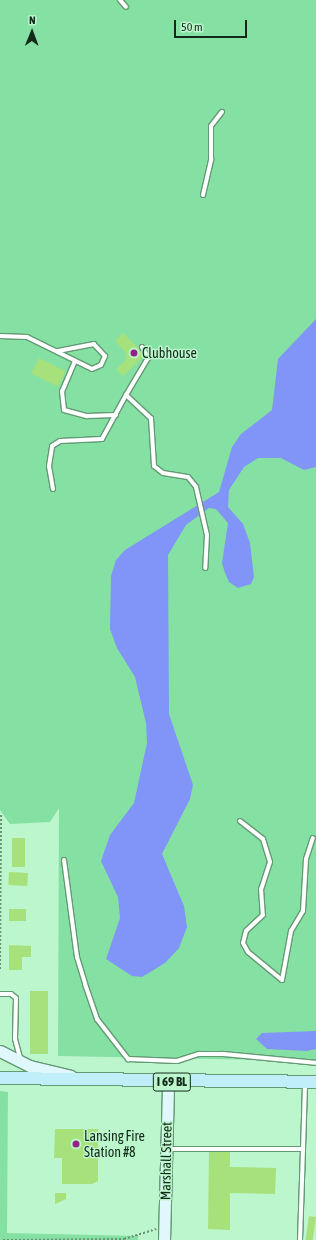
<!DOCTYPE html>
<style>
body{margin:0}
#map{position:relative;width:316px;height:1240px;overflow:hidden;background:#bcf6cc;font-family:"Asap Condensed",sans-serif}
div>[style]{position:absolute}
.green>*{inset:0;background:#85e0a3}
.water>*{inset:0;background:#8195f8}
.building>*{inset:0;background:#a6e17b;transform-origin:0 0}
.path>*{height:2px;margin-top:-1px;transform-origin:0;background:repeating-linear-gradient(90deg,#6a9376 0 2px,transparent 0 4px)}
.roads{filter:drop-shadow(1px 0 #639a74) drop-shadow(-1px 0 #639a74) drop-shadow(0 1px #639a74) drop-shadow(0 -1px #639a74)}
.lane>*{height:4px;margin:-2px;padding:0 2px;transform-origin:2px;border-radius:2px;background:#fff}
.secondary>*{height:11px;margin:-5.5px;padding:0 5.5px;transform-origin:5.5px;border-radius:5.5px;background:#e0f7fc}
.primary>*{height:12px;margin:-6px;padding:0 6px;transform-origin:6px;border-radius:6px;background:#c0eff9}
.dots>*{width:11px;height:11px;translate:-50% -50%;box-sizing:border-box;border:2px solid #bcf6cc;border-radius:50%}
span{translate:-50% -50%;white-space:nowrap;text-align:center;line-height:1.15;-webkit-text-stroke:3px #bcf6cc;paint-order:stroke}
.shield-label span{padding:1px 3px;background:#bcf6cc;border:1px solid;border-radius:3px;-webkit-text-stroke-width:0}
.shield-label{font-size:13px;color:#132a1b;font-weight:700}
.poi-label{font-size:14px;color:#132a1b}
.left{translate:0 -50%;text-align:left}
.street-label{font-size:14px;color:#132a1b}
.north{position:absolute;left:12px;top:12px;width:40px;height:40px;-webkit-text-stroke:3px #bcf6cc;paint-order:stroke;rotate:1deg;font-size:11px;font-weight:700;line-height:16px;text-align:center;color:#132a1b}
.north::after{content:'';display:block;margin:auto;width:14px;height:18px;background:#132a1b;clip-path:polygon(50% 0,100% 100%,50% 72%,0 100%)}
.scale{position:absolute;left:174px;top:20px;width:73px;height:18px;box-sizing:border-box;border:2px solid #132a1b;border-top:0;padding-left:5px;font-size:12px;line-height:14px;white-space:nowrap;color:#132a1b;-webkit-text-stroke:3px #bcf6cc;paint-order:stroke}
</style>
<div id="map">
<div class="green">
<div style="clip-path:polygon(0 0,316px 0,316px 1061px,58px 1056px,59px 808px,50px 822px,10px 824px,0 810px)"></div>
<div style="clip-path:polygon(0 1091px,8px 1092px,7px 1233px,138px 1236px,138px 1240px,0 1240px)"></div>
</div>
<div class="water">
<div style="clip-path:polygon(316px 319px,316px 467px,304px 470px,281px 458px,258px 458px,244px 467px,229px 490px,228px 507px,243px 524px,250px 543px,254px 577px,251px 584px,238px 588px,229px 582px,225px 573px,222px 563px,228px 523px,216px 509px,209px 508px,186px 525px,168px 555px,169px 714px,193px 785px,190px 799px,162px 854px,184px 906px,187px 927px,179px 948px,165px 963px,142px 977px,132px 976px,106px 959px,120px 918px,118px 897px,101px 861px,110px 835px,134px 803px,147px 743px,146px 723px,135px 677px,117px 648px,110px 629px,111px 576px,116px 560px,125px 550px,219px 492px,232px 447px,241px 434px,272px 410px,278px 359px)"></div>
<div style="clip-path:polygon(316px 1031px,316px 1049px,307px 1051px,267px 1049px,256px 1039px,262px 1033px)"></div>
</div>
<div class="building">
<div style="clip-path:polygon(123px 333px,145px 355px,123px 376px,116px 369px,126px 360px,125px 352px,115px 341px)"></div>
<div style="left:39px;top:358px;width:30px;height:17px;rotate:27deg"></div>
<div style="left:12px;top:838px;width:13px;height:29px"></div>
<div style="left:9px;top:872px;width:19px;height:13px;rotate:3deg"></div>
<div style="left:9px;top:909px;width:17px;height:12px"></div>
<div style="clip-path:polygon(9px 945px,31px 946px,31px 957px,22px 957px,22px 970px,9px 970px)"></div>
<div style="left:30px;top:991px;width:18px;height:63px"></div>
<div style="clip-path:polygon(55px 1129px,98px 1129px,98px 1181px,92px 1184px,62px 1184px,62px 1158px,54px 1158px)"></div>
<div style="clip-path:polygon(209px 1151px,230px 1152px,230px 1167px,276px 1168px,275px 1194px,230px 1193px,230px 1230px,208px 1229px)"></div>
<div style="clip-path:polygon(55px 1193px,66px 1193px,66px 1199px,55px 1204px)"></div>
<div style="left:309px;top:1216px;width:7px;height:24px;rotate:8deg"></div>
</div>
<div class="path">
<div style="left:0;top:969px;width:154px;rotate:-89.6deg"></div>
<div style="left:3px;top:1240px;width:121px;rotate:-0.5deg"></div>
<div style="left:124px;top:1239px;width:34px;rotate:-17deg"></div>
</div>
<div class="roads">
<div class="lane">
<div style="left:120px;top:0;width:9px;rotate:49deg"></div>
<div style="left:203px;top:195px;width:37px;rotate:-77deg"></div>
<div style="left:211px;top:159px;width:33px;rotate:-90deg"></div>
<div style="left:211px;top:126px;width:18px;rotate:-52deg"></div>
<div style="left:0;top:336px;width:27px;rotate:2deg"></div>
<div style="left:27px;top:337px;width:72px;rotate:26.2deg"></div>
<div style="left:92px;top:369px;width:10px;rotate:-24deg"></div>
<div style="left:101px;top:365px;width:10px;rotate:-66deg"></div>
<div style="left:105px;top:356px;width:16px;rotate:-133deg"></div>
<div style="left:94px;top:344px;width:38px;rotate:169deg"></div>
<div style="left:142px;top:347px;width:13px;rotate:61deg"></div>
<div style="left:148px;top:358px;width:43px;rotate:120.7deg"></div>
<div style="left:126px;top:395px;width:34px;rotate:43deg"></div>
<div style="left:151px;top:418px;width:48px;rotate:86.4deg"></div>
<div style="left:154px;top:466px;width:11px;rotate:38deg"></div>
<div style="left:163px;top:473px;width:25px;rotate:9deg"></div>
<div style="left:188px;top:477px;width:13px;rotate:51deg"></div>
<div style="left:196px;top:487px;width:49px;rotate:77.1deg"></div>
<div style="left:207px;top:535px;width:33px;rotate:93deg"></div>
<div style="left:75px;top:361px;width:33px;rotate:113deg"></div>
<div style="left:62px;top:391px;width:19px;rotate:84deg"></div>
<div style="left:64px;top:410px;width:24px;rotate:15deg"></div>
<div style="left:87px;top:416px;width:29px;rotate:-2deg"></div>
<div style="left:53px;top:489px;width:23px;rotate:-100deg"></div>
<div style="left:49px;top:466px;width:20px;rotate:-81deg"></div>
<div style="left:52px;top:446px;width:9px;rotate:-32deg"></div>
<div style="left:60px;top:441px;width:42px;rotate:-2.7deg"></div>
<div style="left:102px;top:439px;width:50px;rotate:-61.4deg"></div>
<div style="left:240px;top:821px;width:29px;rotate:38deg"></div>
<div style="left:263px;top:839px;width:24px;rotate:73deg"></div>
<div style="left:270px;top:862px;width:28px;rotate:108deg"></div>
<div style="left:261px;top:889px;width:26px;rotate:86deg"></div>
<div style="left:263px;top:915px;width:23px;rotate:137deg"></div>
<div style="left:246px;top:931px;width:12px;rotate:104deg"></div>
<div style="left:243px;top:943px;width:10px;rotate:61deg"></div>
<div style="left:248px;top:952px;width:44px;rotate:39.5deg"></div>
<div style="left:282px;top:980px;width:50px;rotate:-79.6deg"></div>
<div style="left:291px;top:931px;width:23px;rotate:-59deg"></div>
<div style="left:303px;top:911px;width:52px;rotate:-86.7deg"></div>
<div style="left:306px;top:859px;width:22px;rotate:-72deg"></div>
<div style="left:64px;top:860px;width:98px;rotate:82.4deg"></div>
<div style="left:77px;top:957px;width:28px;rotate:73deg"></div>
<div style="left:85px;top:984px;width:37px;rotate:71deg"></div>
<div style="left:97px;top:1019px;width:51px;rotate:52.2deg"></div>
<div style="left:128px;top:1059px;width:49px;rotate:2.3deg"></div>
<div style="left:177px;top:1061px;width:23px;rotate:-18deg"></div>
<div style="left:199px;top:1054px;width:24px"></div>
<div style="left:223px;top:1054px;width:93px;rotate:5.5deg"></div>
<div style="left:0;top:994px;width:11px"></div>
<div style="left:11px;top:994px;width:6px;rotate:39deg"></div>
<div style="left:16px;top:998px;width:41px;rotate:91.4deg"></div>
<div style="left:15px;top:1039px;width:20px;rotate:75deg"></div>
<div style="left:167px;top:1149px;width:136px"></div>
<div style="left:303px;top:1149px;width:65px;rotate:-88.2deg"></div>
<div style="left:300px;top:1240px;width:91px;rotate:-88.1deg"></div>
</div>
<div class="secondary">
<div style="left:0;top:1051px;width:34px;rotate:27deg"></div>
<div style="left:30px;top:1066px;width:42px;rotate:13.7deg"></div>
<div style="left:164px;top:1240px;width:157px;rotate:-88.5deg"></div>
</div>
<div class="primary">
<div style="left:0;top:1078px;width:316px;rotate:0.7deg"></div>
</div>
</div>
<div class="dots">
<div style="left:134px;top:353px;background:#922385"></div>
<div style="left:76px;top:1144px;background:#922385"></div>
</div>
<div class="shield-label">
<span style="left:172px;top:1082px">I 69 BL</span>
</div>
<div class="poi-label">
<span class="left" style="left:142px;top:353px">Clubhouse</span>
<span class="left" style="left:84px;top:1144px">Lansing Fire<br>Station #8</span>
</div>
<div class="street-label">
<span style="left:166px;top:1161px;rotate:-89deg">Marshall Street</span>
</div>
<div class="north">N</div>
<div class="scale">50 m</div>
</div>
